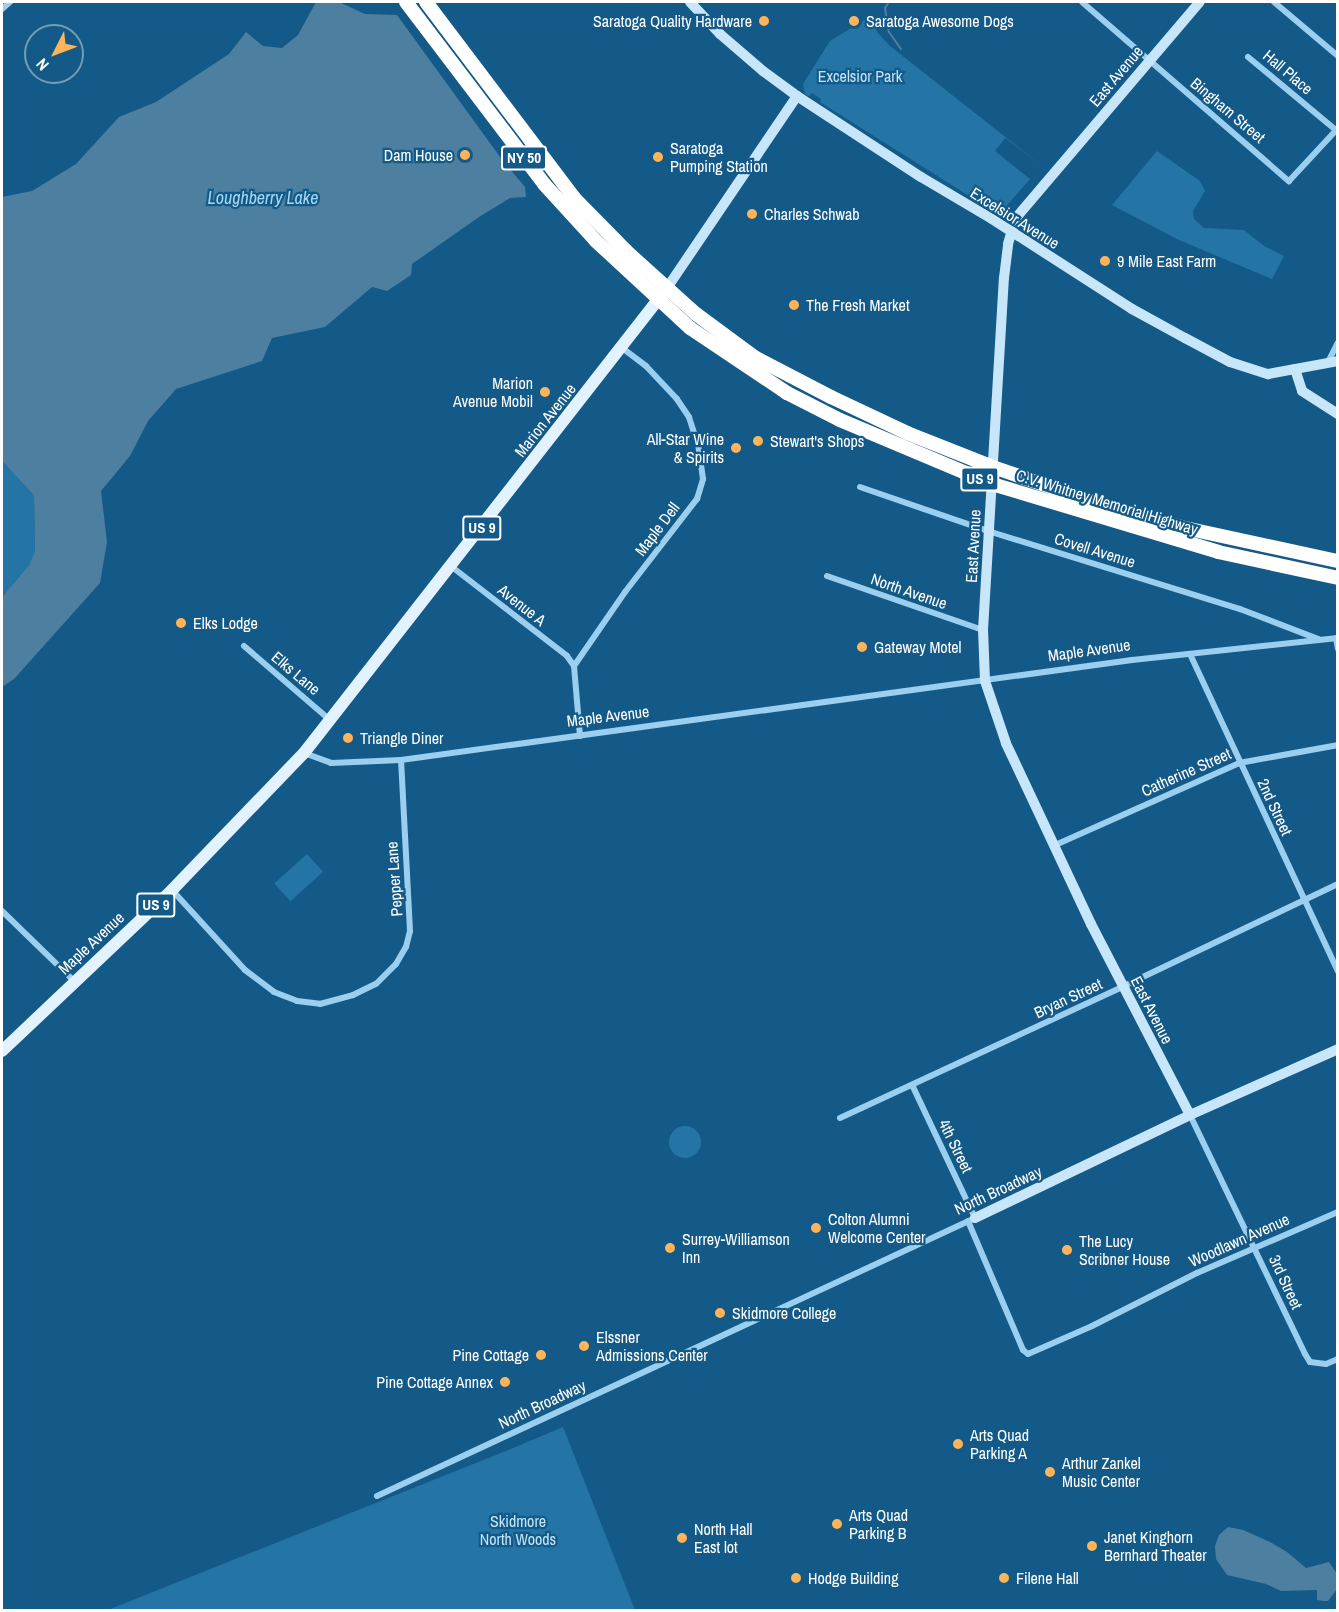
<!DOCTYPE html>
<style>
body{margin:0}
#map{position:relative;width:1339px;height:1612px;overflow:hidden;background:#145a88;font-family:"Archivo Narrow",sans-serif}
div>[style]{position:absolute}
.green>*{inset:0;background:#2474a6;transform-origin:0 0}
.round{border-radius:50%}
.water>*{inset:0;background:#4c7fa0}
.stream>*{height:2px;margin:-1px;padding:0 1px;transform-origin:1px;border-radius:1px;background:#4c7fa0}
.street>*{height:6px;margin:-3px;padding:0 3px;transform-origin:3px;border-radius:3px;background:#9bcfef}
.secondary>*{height:10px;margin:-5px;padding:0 5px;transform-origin:5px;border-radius:5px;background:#c8e6fa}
.primary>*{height:12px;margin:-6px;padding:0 6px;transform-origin:6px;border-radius:6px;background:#e3f2ff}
.highway>*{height:14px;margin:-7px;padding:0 7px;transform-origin:7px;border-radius:7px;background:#fff}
.dots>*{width:16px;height:16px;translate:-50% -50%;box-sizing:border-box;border:3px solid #145a88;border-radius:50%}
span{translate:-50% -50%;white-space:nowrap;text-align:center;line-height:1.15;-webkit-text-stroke:4.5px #145a88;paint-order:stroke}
.shield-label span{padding:2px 4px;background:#145a88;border:2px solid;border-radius:4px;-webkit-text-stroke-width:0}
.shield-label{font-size:15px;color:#fff;font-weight:700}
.poi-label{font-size:16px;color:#fff}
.right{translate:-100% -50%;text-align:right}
.left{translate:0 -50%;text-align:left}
.street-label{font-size:16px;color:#fff}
.park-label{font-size:16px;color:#c1e5fb}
.water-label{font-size:18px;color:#a6d8f6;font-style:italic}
.frame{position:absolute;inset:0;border:3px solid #fff;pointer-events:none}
.north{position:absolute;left:24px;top:24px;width:60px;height:60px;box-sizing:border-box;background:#145a88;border:2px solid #729cb8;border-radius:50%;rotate:228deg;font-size:16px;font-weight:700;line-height:24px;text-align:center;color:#fff}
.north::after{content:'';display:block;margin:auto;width:21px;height:27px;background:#ffb459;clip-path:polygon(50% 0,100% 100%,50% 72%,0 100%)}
</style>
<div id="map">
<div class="green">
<div style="clip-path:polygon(871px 16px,877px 32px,890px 46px,1042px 166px,1005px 138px,995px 151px,1030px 179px,1001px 212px,993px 211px,820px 102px,821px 99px,812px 93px,809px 96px,805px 94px,803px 84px,830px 41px)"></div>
<div style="clip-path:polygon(1157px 151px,1200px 181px,1205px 191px,1193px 211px,1194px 219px,1204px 228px,1244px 230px,1264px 246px,1284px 256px,1272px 279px,1179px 240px,1112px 205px)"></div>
<div style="clip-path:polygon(2px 461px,34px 494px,35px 552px,29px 565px,2px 597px)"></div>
<div style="left:307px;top:854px;width:24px;height:44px;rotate:48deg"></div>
<div class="round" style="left:669px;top:1126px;width:32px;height:32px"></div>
<div style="clip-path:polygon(563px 1427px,635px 1610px,108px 1610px,506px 1451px)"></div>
</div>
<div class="water">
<div style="clip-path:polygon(316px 2px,339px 2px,365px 14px,397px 15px,503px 161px,525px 187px,526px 197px,510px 198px,479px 217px,412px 264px,411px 275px,387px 291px,372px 287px,325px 327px,272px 338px,262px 361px,176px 389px,148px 421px,130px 456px,101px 491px,107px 542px,100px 583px,14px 679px,2px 687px,2px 597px,29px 565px,35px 551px,34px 495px,2px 461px,2px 197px,32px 191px,76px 164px,119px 117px,156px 102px,229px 54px,246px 32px,263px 46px,282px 48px,298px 35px)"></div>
<div style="clip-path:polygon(1228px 1527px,1243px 1530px,1270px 1542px,1287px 1552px,1306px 1568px,1329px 1562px,1337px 1574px,1337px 1589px,1328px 1601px,1323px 1601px,1317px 1600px,1317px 1590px,1281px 1591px,1266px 1584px,1227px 1575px,1216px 1559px,1215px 1546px,1219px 1535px)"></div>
</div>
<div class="stream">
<div style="left:889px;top:2px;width:7px;rotate:124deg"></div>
<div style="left:885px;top:8px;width:24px;rotate:81deg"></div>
<div style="left:889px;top:32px;width:21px;rotate:55deg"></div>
</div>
<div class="street">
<div style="left:1082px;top:2px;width:274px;rotate:40.9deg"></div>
<div style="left:1289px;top:181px;width:72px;rotate:-47.2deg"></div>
<div style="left:1274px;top:2px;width:84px;rotate:40.2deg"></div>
<div style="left:2px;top:9px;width:11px;rotate:-41deg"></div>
<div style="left:1248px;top:57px;width:116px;rotate:39.7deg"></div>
<div style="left:1328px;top:362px;width:22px;rotate:-63deg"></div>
<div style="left:860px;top:487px;width:135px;rotate:19deg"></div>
<div style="left:988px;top:531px;width:264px;rotate:17.2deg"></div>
<div style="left:1240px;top:609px;width:84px;rotate:21deg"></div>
<div style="left:452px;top:567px;width:145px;rotate:37.7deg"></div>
<div style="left:567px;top:656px;width:12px;rotate:55deg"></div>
<div style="left:827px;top:576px;width:165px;rotate:19.1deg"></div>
<div style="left:1336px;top:638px;width:11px;rotate:80deg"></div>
<div style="left:244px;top:646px;width:113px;rotate:40.7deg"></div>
<div style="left:1190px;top:654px;width:350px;rotate:65deg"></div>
<div style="left:580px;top:736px;width:70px;rotate:-94.9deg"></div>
<div style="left:574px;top:666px;width:90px;rotate:-55.4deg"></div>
<div style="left:625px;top:592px;width:118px;rotate:-52.3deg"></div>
<div style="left:697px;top:499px;width:21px;rotate:-73deg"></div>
<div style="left:703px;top:479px;width:34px;rotate:-98deg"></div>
<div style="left:698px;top:445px;width:29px;rotate:-108deg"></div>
<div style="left:689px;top:417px;width:22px;rotate:-124deg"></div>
<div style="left:677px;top:399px;width:45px;rotate:-133.2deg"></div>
<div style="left:646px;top:366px;width:30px;rotate:-143deg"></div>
<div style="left:304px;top:753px;width:29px;rotate:20deg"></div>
<div style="left:331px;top:763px;width:70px;rotate:-2.5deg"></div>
<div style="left:401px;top:760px;width:738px;rotate:-7.79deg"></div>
<div style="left:1132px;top:660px;width:207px;rotate:-6.1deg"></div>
<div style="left:1053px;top:846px;width:204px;rotate:-24deg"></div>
<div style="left:1239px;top:763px;width:101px;rotate:-10.3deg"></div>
<div style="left:172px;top:890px;width:108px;rotate:47.6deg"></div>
<div style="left:245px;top:970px;width:36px;rotate:37deg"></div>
<div style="left:274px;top:992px;width:25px;rotate:21deg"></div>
<div style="left:297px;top:1001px;width:23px;rotate:7deg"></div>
<div style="left:320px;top:1004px;width:34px;rotate:-15deg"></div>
<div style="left:353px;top:995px;width:25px;rotate:-26deg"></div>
<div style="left:376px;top:984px;width:28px;rotate:-45deg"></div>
<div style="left:396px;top:964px;width:20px;rotate:-60deg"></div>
<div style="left:406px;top:947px;width:16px;rotate:-76deg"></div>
<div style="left:410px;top:931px;width:171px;rotate:-93deg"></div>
<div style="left:2px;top:911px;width:100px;rotate:44.2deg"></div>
<div style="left:1190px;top:1115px;width:265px;rotate:64.3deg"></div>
<div style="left:1305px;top:1354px;width:9px;rotate:58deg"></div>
<div style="left:1310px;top:1362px;width:16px;rotate:7deg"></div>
<div style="left:1326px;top:1364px;width:13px;rotate:-23deg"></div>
<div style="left:840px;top:1118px;width:313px;rotate:-24.9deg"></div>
<div style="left:1124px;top:986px;width:237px;rotate:-25.5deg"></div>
<div style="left:968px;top:1221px;width:140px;rotate:66.9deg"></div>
<div style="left:1023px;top:1350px;width:6px;rotate:39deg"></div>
<div style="left:1028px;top:1354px;width:70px;rotate:-23.6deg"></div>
<div style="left:1092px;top:1326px;width:118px;rotate:-26.8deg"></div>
<div style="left:1197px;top:1273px;width:154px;rotate:-23.4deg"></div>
<div style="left:377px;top:1496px;width:659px;rotate:-24.93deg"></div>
<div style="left:975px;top:1218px;width:147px;rotate:-115.3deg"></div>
</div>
<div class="secondary">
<div style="left:690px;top:2px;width:44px;rotate:46.8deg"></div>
<div style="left:720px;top:34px;width:57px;rotate:40.7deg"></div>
<div style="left:763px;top:71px;width:42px;rotate:36.3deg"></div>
<div style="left:797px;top:96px;width:148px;rotate:33.2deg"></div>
<div style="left:921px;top:177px;width:82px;rotate:30.6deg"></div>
<div style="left:992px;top:219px;width:166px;rotate:32.7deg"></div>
<div style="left:1132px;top:309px;width:60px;rotate:28.7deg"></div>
<div style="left:1185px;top:338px;width:51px;rotate:28.1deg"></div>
<div style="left:1230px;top:362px;width:40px;rotate:18deg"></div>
<div style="left:1268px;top:374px;width:71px;rotate:-10.5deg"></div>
<div style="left:667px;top:288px;width:232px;rotate:-55.9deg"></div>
<div style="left:1295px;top:369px;width:23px;rotate:72deg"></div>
<div style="left:1302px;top:391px;width:43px;rotate:32.6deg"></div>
<div style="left:1190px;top:1115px;width:215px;rotate:-117.4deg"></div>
<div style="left:1091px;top:924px;width:200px;rotate:-115.2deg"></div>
<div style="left:1006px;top:743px;width:65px;rotate:-108.7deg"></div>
<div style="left:985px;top:681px;width:51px;rotate:-92.2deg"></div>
<div style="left:983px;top:630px;width:353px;rotate:-86.6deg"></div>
<div style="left:1004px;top:278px;width:34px;rotate:-83deg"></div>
<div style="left:1008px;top:244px;width:26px;rotate:-74deg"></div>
<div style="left:1015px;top:219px;width:285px;rotate:-49.6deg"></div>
<div style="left:975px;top:1218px;width:238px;rotate:-25.6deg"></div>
<div style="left:1190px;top:1115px;width:162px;rotate:-24deg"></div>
</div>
<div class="primary">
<div style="left:2px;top:1051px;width:234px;rotate:-43.4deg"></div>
<div style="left:172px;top:890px;width:190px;rotate:-46.1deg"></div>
<div style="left:304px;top:753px;width:590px;rotate:-52.02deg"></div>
</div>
<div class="highway">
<div style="left:406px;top:2px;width:228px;rotate:52.8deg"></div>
<div style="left:544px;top:184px;width:77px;rotate:47.6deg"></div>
<div style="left:596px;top:241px;width:128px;rotate:42.8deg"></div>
<div style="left:690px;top:328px;width:117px;rotate:33.8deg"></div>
<div style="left:787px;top:393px;width:59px;rotate:27deg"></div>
<div style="left:840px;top:420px;width:165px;rotate:22.8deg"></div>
<div style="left:992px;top:484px;width:236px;rotate:16.7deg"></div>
<div style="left:1218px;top:552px;width:123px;rotate:12.2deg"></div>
<div style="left:426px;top:2px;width:246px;rotate:52.9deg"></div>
<div style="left:574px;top:198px;width:74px;rotate:45.5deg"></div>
<div style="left:626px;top:251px;width:94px;rotate:42deg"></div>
<div style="left:696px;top:314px;width:74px;rotate:36.3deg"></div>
<div style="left:756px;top:358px;width:85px;rotate:27.5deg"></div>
<div style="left:831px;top:397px;width:84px;rotate:25.3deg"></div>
<div style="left:907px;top:433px;width:92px;rotate:21.6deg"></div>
<div style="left:993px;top:467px;width:119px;rotate:19.2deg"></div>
<div style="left:1105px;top:506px;width:83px;rotate:15.4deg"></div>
<div style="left:1185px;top:528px;width:157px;rotate:12.2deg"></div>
</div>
<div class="dots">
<div style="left:764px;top:21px;background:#ffb459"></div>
<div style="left:854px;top:21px;background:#ffb459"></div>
<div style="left:465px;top:155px;background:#ffb459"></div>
<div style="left:658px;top:157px;background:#ffb459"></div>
<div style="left:752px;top:214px;background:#ffb459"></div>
<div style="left:1105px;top:261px;background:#ffb459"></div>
<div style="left:794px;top:305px;background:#ffb459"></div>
<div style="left:545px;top:392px;background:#ffb459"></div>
<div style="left:758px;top:441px;background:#ffb459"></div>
<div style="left:736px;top:448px;background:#ffb459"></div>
<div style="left:181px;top:623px;background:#ffb459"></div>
<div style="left:862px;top:647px;background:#ffb459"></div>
<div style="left:348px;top:738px;background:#ffb459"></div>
<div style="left:816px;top:1228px;background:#ffb459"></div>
<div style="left:670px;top:1248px;background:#ffb459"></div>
<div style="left:1067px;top:1250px;background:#ffb459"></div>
<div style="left:720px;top:1313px;background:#ffb459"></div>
<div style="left:584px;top:1346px;background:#ffb459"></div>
<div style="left:541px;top:1355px;background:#ffb459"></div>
<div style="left:505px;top:1382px;background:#ffb459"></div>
<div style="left:958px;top:1444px;background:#ffb459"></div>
<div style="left:1050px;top:1472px;background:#ffb459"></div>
<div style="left:837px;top:1524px;background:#ffb459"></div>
<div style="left:682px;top:1538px;background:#ffb459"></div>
<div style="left:1092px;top:1546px;background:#ffb459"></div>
<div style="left:796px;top:1578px;background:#ffb459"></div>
<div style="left:1004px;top:1578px;background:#ffb459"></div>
</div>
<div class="shield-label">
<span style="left:524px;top:158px">NY 50</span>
<span style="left:980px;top:479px">US 9</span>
<span style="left:482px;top:528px">US 9</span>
<span style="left:156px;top:905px">US 9</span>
</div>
<div class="poi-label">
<span class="right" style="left:752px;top:21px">Saratoga Quality Hardware</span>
<span class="left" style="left:866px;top:21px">Saratoga Awesome Dogs</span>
<span class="left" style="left:670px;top:157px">Saratoga<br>Pumping Station</span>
<span class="right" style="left:453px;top:155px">Dam House</span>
<span class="left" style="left:764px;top:214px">Charles Schwab</span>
<span class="left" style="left:1117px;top:261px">9 Mile East Farm</span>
<span class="left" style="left:806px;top:305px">The Fresh Market</span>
<span class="right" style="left:533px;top:392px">Marion<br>Avenue Mobil</span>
<span class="right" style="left:724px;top:448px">All-Star Wine<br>&amp; Spirits</span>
<span class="left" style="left:770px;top:441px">Stewart's Shops</span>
<span class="left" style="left:193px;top:623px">Elks Lodge</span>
<span class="left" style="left:874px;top:647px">Gateway Motel</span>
<span class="left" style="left:360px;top:738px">Triangle Diner</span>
<span class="left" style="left:828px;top:1228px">Colton Alumni<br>Welcome Center</span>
<span class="left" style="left:682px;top:1248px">Surrey-Williamson<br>Inn</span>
<span class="left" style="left:1079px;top:1250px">The Lucy<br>Scribner House</span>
<span class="left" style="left:732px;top:1313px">Skidmore College</span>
<span class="left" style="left:596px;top:1346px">Elssner<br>Admissions Center</span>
<span class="right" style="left:529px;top:1355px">Pine Cottage</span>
<span class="right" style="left:493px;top:1382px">Pine Cottage Annex</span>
<span class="left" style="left:970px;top:1444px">Arts Quad<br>Parking A</span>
<span class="left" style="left:1062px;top:1472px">Arthur Zankel<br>Music Center</span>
<span class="left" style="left:849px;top:1524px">Arts Quad<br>Parking B</span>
<span class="left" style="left:694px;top:1538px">North Hall<br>East lot</span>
<span class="left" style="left:1104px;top:1546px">Janet Kinghorn<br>Bernhard Theater</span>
<span class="left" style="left:808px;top:1578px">Hodge Building</span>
<span class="left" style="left:1016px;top:1578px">Filene Hall</span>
</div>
<div class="street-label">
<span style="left:1288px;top:72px;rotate:40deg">Hall Place</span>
<span style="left:1116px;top:76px;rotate:-50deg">East Avenue</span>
<span style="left:1228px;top:110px;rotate:40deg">Bingham Street</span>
<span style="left:1015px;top:218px;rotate:32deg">Excelsior Avenue</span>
<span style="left:545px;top:420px;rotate:-52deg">Marion Avenue</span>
<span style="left:1107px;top:502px;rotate:17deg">C.V. Whitney Memorial Highway</span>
<span style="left:657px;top:529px;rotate:-53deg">Maple Dell</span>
<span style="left:973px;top:546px;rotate:-87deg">East Avenue</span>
<span style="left:1095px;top:550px;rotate:17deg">Covell Avenue</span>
<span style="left:909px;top:591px;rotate:19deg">North Avenue</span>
<span style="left:522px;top:605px;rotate:38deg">Avenue A</span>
<span style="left:1089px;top:650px;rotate:-8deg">Maple Avenue</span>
<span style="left:296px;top:673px;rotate:40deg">Elks Lane</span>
<span style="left:608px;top:716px;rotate:-7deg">Maple Avenue</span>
<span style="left:1186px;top:772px;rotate:-24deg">Catherine Street</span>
<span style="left:1275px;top:807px;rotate:65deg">2nd Street</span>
<span style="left:394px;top:879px;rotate:-94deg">Pepper Lane</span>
<span style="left:91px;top:943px;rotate:-43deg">Maple Avenue</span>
<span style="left:1068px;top:998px;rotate:-25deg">Bryan Street</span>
<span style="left:1152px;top:1010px;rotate:63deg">East Avenue</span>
<span style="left:956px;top:1146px;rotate:64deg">4th Street</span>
<span style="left:998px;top:1190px;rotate:-25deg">North Broadway</span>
<span style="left:1239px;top:1240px;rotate:-24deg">Woodlawn Avenue</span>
<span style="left:1286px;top:1282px;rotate:65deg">3rd Street</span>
<span style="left:542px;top:1404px;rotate:-25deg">North Broadway</span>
</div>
<div class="park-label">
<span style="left:860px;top:76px">Excelsior Park</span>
<span style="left:518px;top:1530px">Skidmore<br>North Woods</span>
</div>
<div class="water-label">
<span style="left:263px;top:198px">Loughberry Lake</span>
</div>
<div class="frame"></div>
<div class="north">N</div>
</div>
